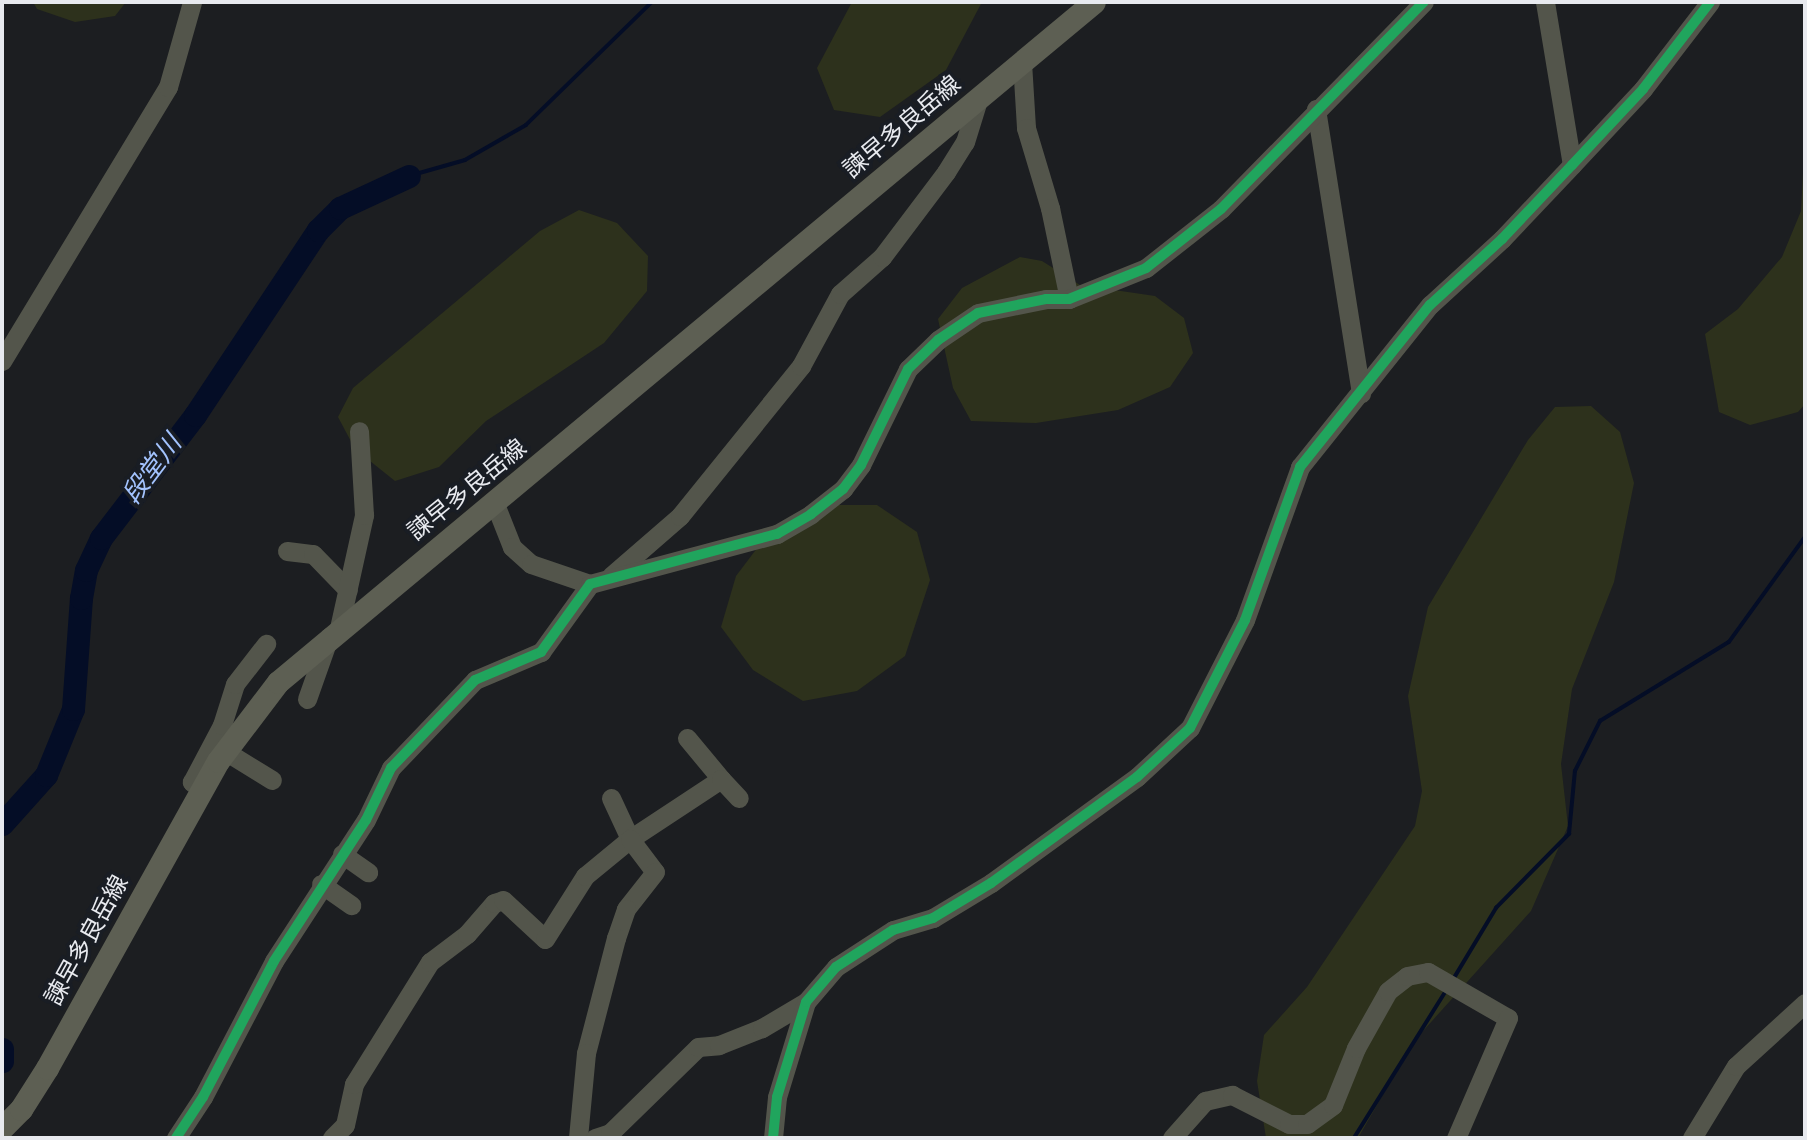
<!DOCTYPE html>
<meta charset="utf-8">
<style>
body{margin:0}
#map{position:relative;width:1807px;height:1140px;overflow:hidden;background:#1c1e21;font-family:Spectral,"Noto Sans JP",serif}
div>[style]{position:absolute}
.green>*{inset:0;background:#2d311c}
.stream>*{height:3.5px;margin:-1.75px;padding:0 1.75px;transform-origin:1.75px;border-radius:1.75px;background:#040d26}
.river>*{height:23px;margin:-11.5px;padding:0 11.5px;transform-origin:11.5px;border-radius:11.5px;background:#040d26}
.minor>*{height:19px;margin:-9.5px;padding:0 9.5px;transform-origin:9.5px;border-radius:9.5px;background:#53554b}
.major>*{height:23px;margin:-11.5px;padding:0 11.5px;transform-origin:11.5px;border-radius:11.5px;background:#5d5f53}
.cycleway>*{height:10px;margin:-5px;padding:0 5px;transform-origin:5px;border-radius:5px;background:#20a55d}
span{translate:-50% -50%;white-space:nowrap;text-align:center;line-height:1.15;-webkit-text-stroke:7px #191d24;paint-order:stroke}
.street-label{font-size:24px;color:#e8eaef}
.water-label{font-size:26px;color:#a3c3fe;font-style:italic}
.frame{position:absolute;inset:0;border:4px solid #e8eaef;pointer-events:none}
</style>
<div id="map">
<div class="green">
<div style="clip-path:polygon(33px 2px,126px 2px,115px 16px,75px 22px,37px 9px)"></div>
<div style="clip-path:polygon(852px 2px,982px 2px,946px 70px,880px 117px,834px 110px,817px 68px)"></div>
<div style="clip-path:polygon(1805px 134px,1805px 404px,1798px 412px,1750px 425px,1719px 412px,1705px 334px,1738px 309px,1782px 257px,1801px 211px)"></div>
<div style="clip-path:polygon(579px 210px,617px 223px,648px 256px,647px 291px,604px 343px,486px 421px,439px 467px,395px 481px,355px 449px,338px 417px,353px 388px,540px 231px)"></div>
<div style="clip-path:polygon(1020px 257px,1042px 261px,1080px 285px,1155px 296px,1184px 318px,1193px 353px,1170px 387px,1118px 410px,1036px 423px,971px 421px,953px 388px,938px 319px,962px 288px)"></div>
<div style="clip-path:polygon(1591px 406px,1620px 432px,1634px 483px,1614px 582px,1572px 689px,1561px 764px,1568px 826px,1531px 911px,1414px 1041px,1358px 1138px,1266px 1138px,1257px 1081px,1264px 1035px,1307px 987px,1415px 826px,1422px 791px,1408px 696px,1428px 607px,1528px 440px,1555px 407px)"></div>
<div style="clip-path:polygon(821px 505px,877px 505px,917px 532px,930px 580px,905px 656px,857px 691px,803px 701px,753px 670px,721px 627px,736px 576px,770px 531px)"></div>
</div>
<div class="stream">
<div style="left:409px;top:176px;width:58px;rotate:-15.9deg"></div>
<div style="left:465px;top:160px;width:70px;rotate:-29.8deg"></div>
<div style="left:526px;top:125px;width:176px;rotate:-44.3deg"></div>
<div style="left:1454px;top:978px;width:82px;rotate:-59deg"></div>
<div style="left:1496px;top:908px;width:104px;rotate:-45.4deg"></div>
<div style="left:1569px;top:834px;width:63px;rotate:-84.6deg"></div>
<div style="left:1575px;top:771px;width:56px;rotate:-63.4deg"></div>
<div style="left:1600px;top:721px;width:151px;rotate:-31.5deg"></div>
<div style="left:1729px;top:642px;width:130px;rotate:-54.1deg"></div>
<div style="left:1354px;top:1138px;width:173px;rotate:-58deg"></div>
</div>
<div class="river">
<div style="left:2px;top:824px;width:66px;rotate:-48.1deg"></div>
<div style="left:46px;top:775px;width:71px;rotate:-67.8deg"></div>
<div style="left:73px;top:709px;width:111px;rotate:-85.9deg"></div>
<div style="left:81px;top:598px;width:28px;rotate:-80deg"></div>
<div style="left:86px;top:570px;width:35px;rotate:-65deg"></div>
<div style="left:101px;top:538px;width:155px;rotate:-52.6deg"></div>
<div style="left:195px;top:415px;width:222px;rotate:-56.4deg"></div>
<div style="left:318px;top:230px;width:31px;rotate:-45deg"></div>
<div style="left:340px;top:208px;width:76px;rotate:-24.9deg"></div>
<div style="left:2px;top:1049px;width:12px;rotate:90deg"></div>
</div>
<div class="minor">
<div style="left:1545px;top:2px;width:165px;rotate:80.6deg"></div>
<div style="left:1022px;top:62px;width:66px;rotate:86.5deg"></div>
<div style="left:1026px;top:128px;width:84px;rotate:73.3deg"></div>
<div style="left:1050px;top:208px;width:93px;rotate:78.2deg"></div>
<div style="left:1316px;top:109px;width:288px;rotate:81deg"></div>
<div style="left:2px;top:361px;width:320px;rotate:-58.8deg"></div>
<div style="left:168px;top:87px;width:88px;rotate:-74.2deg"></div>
<div style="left:495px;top:504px;width:46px;rotate:68.4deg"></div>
<div style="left:512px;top:547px;width:25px;rotate:42deg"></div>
<div style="left:531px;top:564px;width:62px;rotate:18.7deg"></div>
<div style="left:287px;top:551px;width:26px;rotate:7deg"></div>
<div style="left:313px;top:554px;width:50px;rotate:45.8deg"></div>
<div style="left:611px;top:576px;width:91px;rotate:-41deg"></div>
<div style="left:680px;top:516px;width:193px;rotate:-51.1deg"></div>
<div style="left:801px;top:366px;width:82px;rotate:-61.6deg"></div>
<div style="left:840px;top:294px;width:56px;rotate:-41.4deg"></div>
<div style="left:882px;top:257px;width:106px;rotate:-53deg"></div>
<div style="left:946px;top:172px;width:36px;rotate:-58deg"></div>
<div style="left:965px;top:142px;width:44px;rotate:-72.8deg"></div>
<div style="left:339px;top:628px;width:116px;rotate:-77.5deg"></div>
<div style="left:364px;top:515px;width:84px;rotate:-93.4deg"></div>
<div style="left:307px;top:699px;width:66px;rotate:-70.5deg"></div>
<div style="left:687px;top:738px;width:53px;rotate:50.3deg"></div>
<div style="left:225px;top:751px;width:55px;rotate:31.7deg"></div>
<div style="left:203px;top:790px;width:14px;rotate:-144deg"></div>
<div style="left:192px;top:782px;width:64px;rotate:-62.2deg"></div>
<div style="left:222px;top:725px;width:43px;rotate:-72.4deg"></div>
<div style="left:235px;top:684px;width:51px;rotate:-52.2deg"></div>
<div style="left:611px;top:798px;width:45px;rotate:65.1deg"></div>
<div style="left:630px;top:839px;width:109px;rotate:-33.4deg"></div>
<div style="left:721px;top:779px;width:26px;rotate:47deg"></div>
<div style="left:342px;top:854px;width:32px;rotate:35deg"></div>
<div style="left:321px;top:884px;width:37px;rotate:35deg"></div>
<div style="left:176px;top:1138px;width:49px;rotate:-56.6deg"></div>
<div style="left:203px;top:1097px;width:153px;rotate:-62.4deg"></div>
<div style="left:274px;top:961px;width:168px;rotate:-56.9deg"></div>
<div style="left:366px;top:820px;width:58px;rotate:-64.3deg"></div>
<div style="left:391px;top:768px;width:122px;rotate:-46.3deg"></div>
<div style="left:475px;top:680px;width:72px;rotate:-23deg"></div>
<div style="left:541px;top:652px;width:84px;rotate:-54.2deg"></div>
<div style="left:590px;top:584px;width:194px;rotate:-15deg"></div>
<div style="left:777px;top:534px;width:39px;rotate:-30deg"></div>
<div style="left:811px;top:514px;width:41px;rotate:-38deg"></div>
<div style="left:843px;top:489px;width:30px;rotate:-53deg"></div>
<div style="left:861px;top:465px;width:107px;rotate:-63.9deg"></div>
<div style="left:908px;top:369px;width:42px;rotate:-44deg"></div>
<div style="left:938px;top:340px;width:48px;rotate:-34deg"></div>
<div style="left:978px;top:313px;width:69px;rotate:-11.6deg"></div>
<div style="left:1046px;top:299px;width:23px"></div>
<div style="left:1069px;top:299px;width:83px;rotate:-21.9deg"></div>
<div style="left:1146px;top:268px;width:95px;rotate:-38.2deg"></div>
<div style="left:1221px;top:209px;width:290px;rotate:-45.6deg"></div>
<div style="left:332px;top:1138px;width:18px;rotate:-45deg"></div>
<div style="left:345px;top:1125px;width:42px;rotate:-77.6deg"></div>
<div style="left:354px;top:1084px;width:144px;rotate:-58.1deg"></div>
<div style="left:430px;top:962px;width:46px;rotate:-37.1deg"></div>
<div style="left:467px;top:934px;width:41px;rotate:-48.9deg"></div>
<div style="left:494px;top:903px;width:9px;rotate:-18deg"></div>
<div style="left:503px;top:900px;width:57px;rotate:42.9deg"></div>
<div style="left:545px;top:939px;width:75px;rotate:-57.6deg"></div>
<div style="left:585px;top:876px;width:58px;rotate:-39.4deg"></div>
<div style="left:630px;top:839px;width:41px;rotate:52.9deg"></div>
<div style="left:655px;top:872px;width:47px;rotate:128.1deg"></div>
<div style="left:626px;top:909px;width:31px;rotate:109deg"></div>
<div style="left:616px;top:938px;width:119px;rotate:104.6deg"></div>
<div style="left:586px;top:1053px;width:85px;rotate:95.4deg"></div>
<div style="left:595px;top:1138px;width:16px;rotate:-18deg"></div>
<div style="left:610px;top:1133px;width:123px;rotate:-44.3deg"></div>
<div style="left:698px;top:1047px;width:21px;rotate:-5deg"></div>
<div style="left:719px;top:1045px;width:46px;rotate:-21.6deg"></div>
<div style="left:762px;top:1028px;width:51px;rotate:-30.6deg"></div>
<div style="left:773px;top:1138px;width:41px;rotate:-84.4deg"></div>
<div style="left:777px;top:1097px;width:99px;rotate:-73deg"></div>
<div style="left:806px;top:1002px;width:46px;rotate:-49.4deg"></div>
<div style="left:836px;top:967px;width:68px;rotate:-33deg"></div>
<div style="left:893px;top:930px;width:42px;rotate:-16.7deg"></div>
<div style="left:933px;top:918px;width:68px;rotate:-31.1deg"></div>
<div style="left:991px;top:883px;width:180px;rotate:-36deg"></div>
<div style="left:1137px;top:777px;width:72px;rotate:-42.8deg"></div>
<div style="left:1190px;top:728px;width:121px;rotate:-63deg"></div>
<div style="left:1245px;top:620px;width:163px;rotate:-70.2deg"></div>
<div style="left:1300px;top:467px;width:208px;rotate:-51.3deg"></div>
<div style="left:1430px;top:305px;width:98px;rotate:-42.5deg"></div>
<div style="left:1502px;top:239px;width:102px;rotate:-46.6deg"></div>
<div style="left:1572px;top:165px;width:104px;rotate:-46.9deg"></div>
<div style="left:1643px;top:89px;width:110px;rotate:-52.4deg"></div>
<div style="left:1172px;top:1138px;width:50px;rotate:-48.3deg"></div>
<div style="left:1205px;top:1101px;width:28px;rotate:-13deg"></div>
<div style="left:1232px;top:1095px;width:64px;rotate:27deg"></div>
<div style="left:1289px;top:1124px;width:18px"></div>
<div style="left:1307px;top:1124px;width:32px;rotate:-36deg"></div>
<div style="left:1333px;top:1105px;width:61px;rotate:-68deg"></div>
<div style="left:1356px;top:1048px;width:65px;rotate:-60.7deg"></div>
<div style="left:1388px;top:991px;width:24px;rotate:-38deg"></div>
<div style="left:1407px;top:976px;width:21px;rotate:-11deg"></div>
<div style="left:1428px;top:972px;width:92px;rotate:29.9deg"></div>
<div style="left:1508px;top:1018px;width:131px;rotate:113.4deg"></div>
<div style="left:1692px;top:1138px;width:84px;rotate:-58.6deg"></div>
<div style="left:1736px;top:1066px;width:93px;rotate:-42.4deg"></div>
</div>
<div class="major">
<div style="left:2px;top:1128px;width:27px;rotate:-45deg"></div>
<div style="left:21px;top:1109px;width:49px;rotate:-57.6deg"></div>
<div style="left:47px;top:1068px;width:351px;rotate:-60.9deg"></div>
<div style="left:218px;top:761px;width:99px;rotate:-52.8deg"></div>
<div style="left:278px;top:682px;width:1062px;rotate:-39.81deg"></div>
</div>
<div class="cycleway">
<div style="left:176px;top:1138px;width:49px;rotate:-56.6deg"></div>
<div style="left:203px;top:1097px;width:153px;rotate:-62.4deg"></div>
<div style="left:274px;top:961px;width:168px;rotate:-56.9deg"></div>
<div style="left:366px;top:820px;width:58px;rotate:-64.3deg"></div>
<div style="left:391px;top:768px;width:122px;rotate:-46.3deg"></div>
<div style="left:475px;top:680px;width:72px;rotate:-23deg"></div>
<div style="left:541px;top:652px;width:84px;rotate:-54.2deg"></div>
<div style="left:590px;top:584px;width:194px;rotate:-15deg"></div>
<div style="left:777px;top:534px;width:39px;rotate:-30deg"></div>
<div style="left:811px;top:514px;width:41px;rotate:-38deg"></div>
<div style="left:843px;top:489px;width:30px;rotate:-53deg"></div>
<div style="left:861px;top:465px;width:107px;rotate:-63.9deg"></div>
<div style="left:908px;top:369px;width:42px;rotate:-44deg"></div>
<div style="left:938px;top:340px;width:48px;rotate:-34deg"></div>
<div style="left:978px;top:313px;width:69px;rotate:-11.6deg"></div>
<div style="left:1046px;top:299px;width:23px"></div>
<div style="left:1069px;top:299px;width:83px;rotate:-21.9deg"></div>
<div style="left:1146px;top:268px;width:95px;rotate:-38.2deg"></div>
<div style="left:1221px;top:209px;width:290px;rotate:-45.6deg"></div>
<div style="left:773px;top:1138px;width:41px;rotate:-84.4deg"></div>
<div style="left:777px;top:1097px;width:99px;rotate:-73deg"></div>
<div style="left:806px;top:1002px;width:46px;rotate:-49.4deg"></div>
<div style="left:836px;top:967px;width:68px;rotate:-33deg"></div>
<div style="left:893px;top:930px;width:42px;rotate:-16.7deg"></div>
<div style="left:933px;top:918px;width:68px;rotate:-31.1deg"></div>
<div style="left:991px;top:883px;width:180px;rotate:-36deg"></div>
<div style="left:1137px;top:777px;width:72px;rotate:-42.8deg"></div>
<div style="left:1190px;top:728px;width:121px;rotate:-63deg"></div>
<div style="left:1245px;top:620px;width:163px;rotate:-70.2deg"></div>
<div style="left:1300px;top:467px;width:208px;rotate:-51.3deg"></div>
<div style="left:1430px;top:305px;width:98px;rotate:-42.5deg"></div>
<div style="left:1502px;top:239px;width:102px;rotate:-46.6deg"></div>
<div style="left:1572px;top:165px;width:104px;rotate:-46.9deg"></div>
<div style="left:1643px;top:89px;width:110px;rotate:-52.4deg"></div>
</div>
<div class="street-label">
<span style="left:903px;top:128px;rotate:-40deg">諫早多良岳線</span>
<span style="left:468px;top:491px;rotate:-39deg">諫早多良岳線</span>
<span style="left:88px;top:941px;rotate:-61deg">諫早多良岳線</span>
</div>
<div class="water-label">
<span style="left:153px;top:470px;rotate:-53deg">段堂川</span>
</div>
<div class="frame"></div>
</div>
